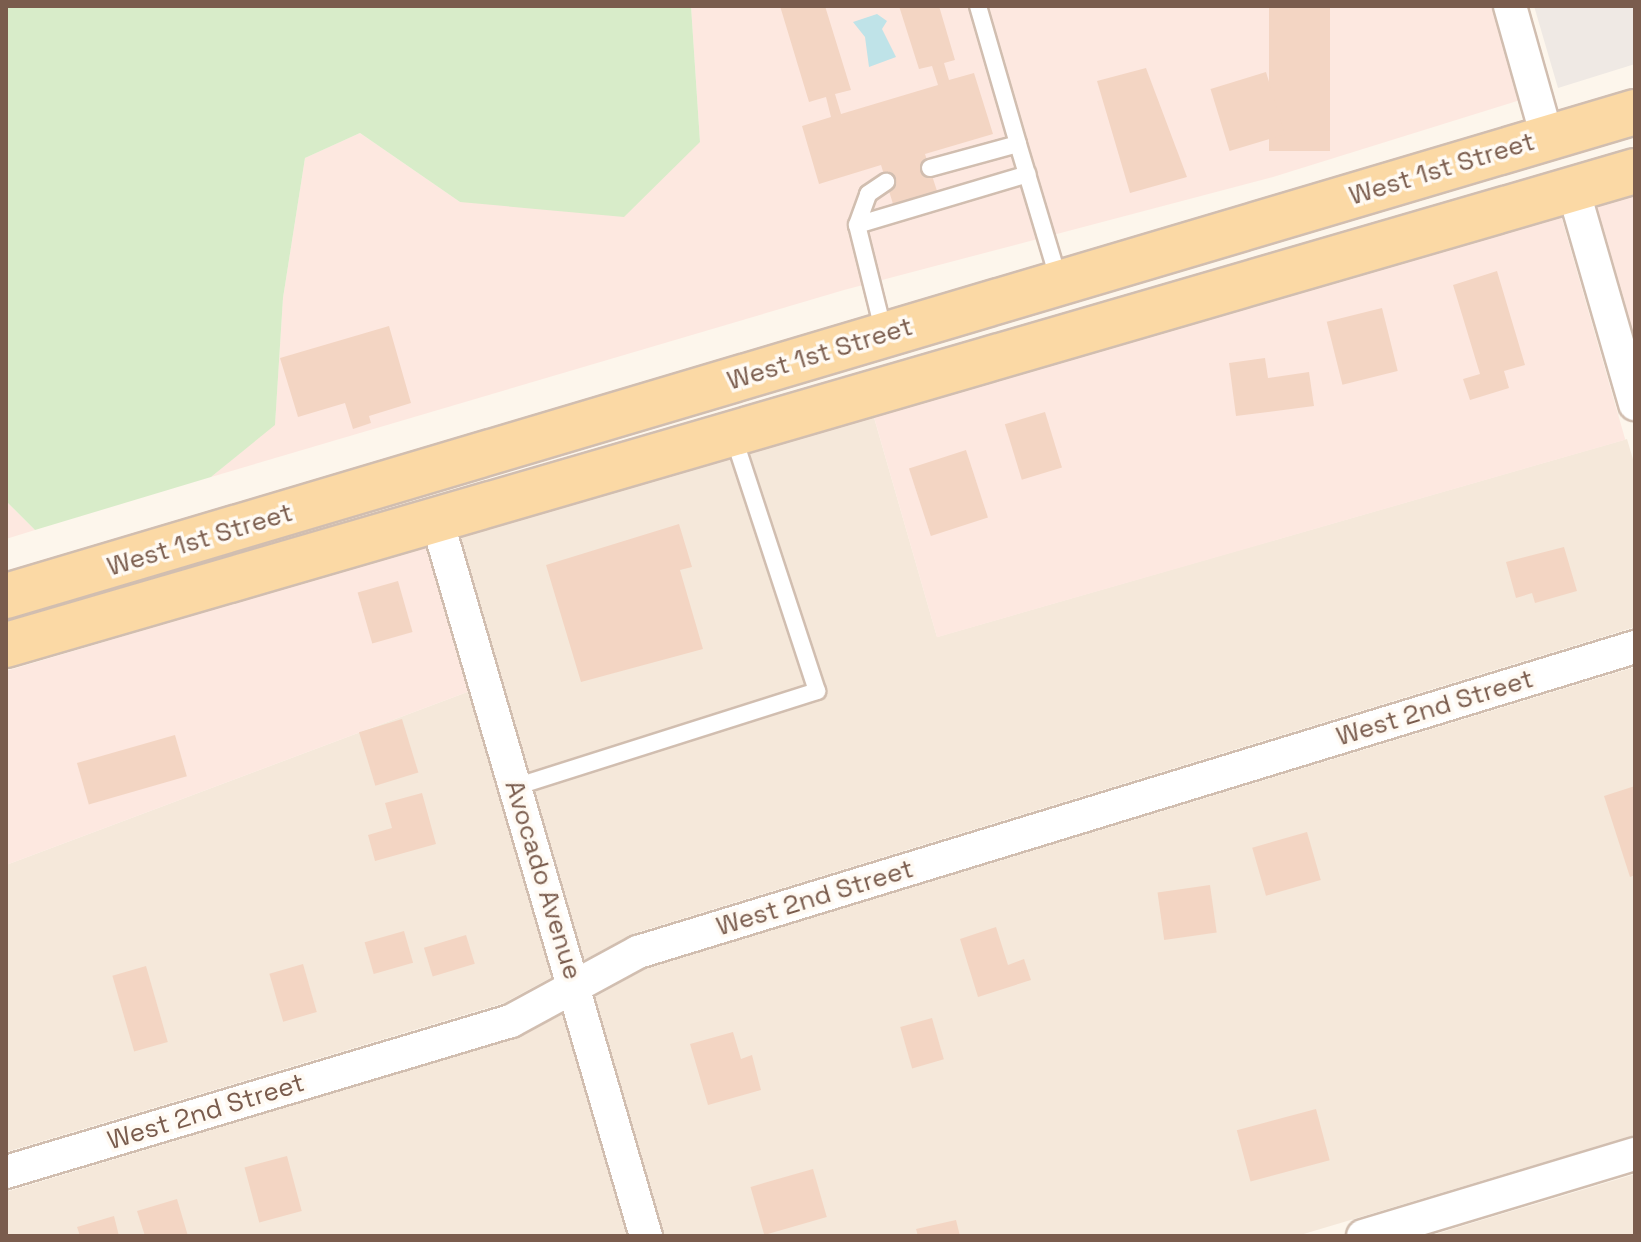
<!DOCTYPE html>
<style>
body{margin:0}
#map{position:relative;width:1641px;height:1242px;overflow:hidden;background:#fdf6ec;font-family:"Space Grotesk",sans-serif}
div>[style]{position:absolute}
.residential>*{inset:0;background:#f5e8da}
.commercial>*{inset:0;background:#fde8e0;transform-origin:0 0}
.industrial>*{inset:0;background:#efe9e4}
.green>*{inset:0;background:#d8ecc9}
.water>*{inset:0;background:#bfe3e8}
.building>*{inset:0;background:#f3d5c3;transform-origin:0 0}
.roads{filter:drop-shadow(2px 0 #d1beb0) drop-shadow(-2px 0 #d1beb0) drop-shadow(0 2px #d1beb0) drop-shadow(0 -2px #d1beb0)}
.service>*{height:16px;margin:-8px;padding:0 8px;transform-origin:8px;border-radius:8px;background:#fff}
.minor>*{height:32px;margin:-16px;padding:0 16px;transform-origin:16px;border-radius:16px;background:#fff}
.primary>*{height:44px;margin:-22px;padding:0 22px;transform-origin:22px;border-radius:22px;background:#fbd9a5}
span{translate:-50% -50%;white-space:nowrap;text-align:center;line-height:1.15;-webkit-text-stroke:7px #fffaf3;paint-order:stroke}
.street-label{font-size:26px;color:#7a5c4d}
.frame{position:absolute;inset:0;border:8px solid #7a5c4d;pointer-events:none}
</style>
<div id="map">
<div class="residential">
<div style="clip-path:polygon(873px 414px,937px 637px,1627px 439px,1635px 466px,1635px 627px,632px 934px,584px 960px,459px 537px)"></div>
<div style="clip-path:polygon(1635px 667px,1635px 1135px,1297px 1236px,664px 1236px,595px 997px,645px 969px)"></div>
<div style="clip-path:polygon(470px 691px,554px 976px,504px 1003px,6px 1152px,6px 865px)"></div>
<div style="clip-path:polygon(565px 1013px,629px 1236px,6px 1236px,6px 1192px,516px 1038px)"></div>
<div style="clip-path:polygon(1635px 1174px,1635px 1236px,1429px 1236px)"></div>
</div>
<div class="commercial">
<div style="clip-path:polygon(691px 6px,1500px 6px,1527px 98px,1273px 177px,844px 290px,211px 477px,275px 424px,283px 298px,305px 158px,360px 133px,460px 202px,700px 142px)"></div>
<div style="clip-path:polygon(1635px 189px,1635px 349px,1591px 202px)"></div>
<div style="left:1560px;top:212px;width:237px;height:716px;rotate:74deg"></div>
<div style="clip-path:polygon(6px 501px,35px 530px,6px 539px)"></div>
<div style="clip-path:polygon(427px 546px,470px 691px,6px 865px,6px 671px)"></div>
</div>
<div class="industrial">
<div style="clip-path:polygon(1534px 6px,1635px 6px,1635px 64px,1558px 88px)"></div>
</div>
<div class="green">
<div style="clip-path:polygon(6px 6px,691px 6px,700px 142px,624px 217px,460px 202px,360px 133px,305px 158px,283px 298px,275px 425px,211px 477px,35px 530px,6px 501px)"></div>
</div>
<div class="water">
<div style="clip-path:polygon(877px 14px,887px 21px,882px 29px,896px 57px,869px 67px,865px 37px,853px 22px)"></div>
</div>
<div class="building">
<div style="clip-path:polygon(780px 6px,825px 6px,851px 90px,835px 94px,841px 114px,938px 85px,932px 66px,919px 69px,899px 6px,939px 6px,955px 60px,944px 63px,949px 80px,974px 73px,993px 134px,925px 154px,937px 191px,893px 204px,881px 165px,819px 184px,802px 126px,831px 117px,826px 97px,809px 102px)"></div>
<div style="left:1269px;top:6px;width:61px;height:145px"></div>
<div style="clip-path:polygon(1146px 68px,1187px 177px,1130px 193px,1097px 81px)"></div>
<div style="left:1266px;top:72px;width:65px;height:58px;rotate:73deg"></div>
<div style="clip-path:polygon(1497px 271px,1525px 365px,1504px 371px,1509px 388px,1470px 400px,1463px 379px,1480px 374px,1453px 285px)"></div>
<div style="left:1382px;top:308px;width:65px;height:57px;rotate:76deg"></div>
<div style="clip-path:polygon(389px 326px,411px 403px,369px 416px,371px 423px,353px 429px,345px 403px,298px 417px,280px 358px)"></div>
<div style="clip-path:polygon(1265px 358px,1268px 378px,1309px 372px,1314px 406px,1236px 416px,1229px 363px)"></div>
<div style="left:1045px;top:412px;width:58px;height:42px;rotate:73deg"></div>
<div style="left:966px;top:450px;width:71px;height:60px;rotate:72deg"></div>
<div style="clip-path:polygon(679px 524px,692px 567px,680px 570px,703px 649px,581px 682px,546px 565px)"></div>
<div style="clip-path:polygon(1564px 547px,1577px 591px,1535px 603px,1532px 593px,1516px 598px,1506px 562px)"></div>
<div style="left:398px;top:581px;width:53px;height:42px;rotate:74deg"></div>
<div style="left:402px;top:719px;width:56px;height:45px;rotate:73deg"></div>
<div style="left:175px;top:735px;width:43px;height:102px;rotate:74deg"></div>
<div style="clip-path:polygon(1635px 786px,1635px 875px,1630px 877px,1604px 796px)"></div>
<div style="clip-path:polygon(422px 793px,436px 844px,375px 861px,368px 835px,392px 828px,385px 803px)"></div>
<div style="left:1307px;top:832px;width:50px;height:57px;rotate:74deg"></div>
<div style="left:1210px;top:885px;width:48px;height:53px;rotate:82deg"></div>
<div style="clip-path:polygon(996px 927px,1008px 965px,1024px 959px,1031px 980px,978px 997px,960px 939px)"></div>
<div style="left:404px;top:931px;width:33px;height:41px;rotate:74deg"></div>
<div style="left:466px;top:935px;width:30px;height:44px;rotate:73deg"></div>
<div style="left:303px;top:964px;width:50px;height:35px;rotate:74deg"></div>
<div style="left:146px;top:966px;width:79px;height:35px;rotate:74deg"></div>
<div style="left:932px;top:1018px;width:43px;height:33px;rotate:74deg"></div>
<div style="clip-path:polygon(733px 1032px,741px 1059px,752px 1055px,761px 1090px,708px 1105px,690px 1044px)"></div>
<div style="left:1316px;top:1109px;width:53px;height:82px;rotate:75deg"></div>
<div style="left:287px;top:1156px;width:57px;height:44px;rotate:75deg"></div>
<div style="left:813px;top:1169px;width:50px;height:65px;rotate:74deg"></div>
<div style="clip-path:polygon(177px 1199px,188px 1236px,145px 1236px,137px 1211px)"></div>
<div style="clip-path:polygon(114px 1216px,119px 1236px,80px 1236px,77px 1227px)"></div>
<div style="clip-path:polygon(956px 1220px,960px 1236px,918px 1236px,916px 1229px)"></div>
</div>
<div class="roads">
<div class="service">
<div style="left:978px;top:6px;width:144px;rotate:73.8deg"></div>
<div style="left:930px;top:168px;width:91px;rotate:-15.3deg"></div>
<div style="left:1018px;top:144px;width:143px;rotate:73.3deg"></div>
<div style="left:857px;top:225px;width:178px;rotate:-16.6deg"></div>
<div style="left:884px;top:333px;width:111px;rotate:-104deg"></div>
<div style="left:857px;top:225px;width:33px;rotate:-70deg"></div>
<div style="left:868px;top:194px;width:22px;rotate:-34deg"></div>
<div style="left:515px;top:787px;width:317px;rotate:-17.6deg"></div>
<div style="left:817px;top:691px;width:269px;rotate:-108.2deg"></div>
</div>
<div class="minor">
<div style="left:1510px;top:6px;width:136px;rotate:74.2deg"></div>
<div style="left:1573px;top:189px;width:224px;rotate:73.9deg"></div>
<div style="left:438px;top:524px;width:742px;rotate:73.72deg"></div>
<div style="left:6px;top:1172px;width:527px;rotate:-16.65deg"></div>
<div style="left:511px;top:1021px;width:145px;rotate:-28.5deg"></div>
<div style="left:638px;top:952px;width:1043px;rotate:-17.01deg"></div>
<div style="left:1363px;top:1236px;width:284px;rotate:-16.8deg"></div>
</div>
<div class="primary">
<div style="left:6px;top:596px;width:1699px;rotate:-16.55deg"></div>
<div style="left:6px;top:645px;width:1697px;rotate:-16.22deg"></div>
</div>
</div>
<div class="street-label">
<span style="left:1442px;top:169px;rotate:-17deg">West 1st Street</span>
<span style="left:820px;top:354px;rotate:-17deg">West 1st Street</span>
<span style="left:200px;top:540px;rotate:-17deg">West 1st Street</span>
<span style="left:1435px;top:708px;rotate:-17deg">West 2nd Street</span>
<span style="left:543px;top:880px;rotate:73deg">Avocado Avenue</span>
<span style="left:815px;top:898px;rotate:-17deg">West 2nd Street</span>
<span style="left:206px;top:1112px;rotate:-17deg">West 2nd Street</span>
</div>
<div class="frame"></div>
</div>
